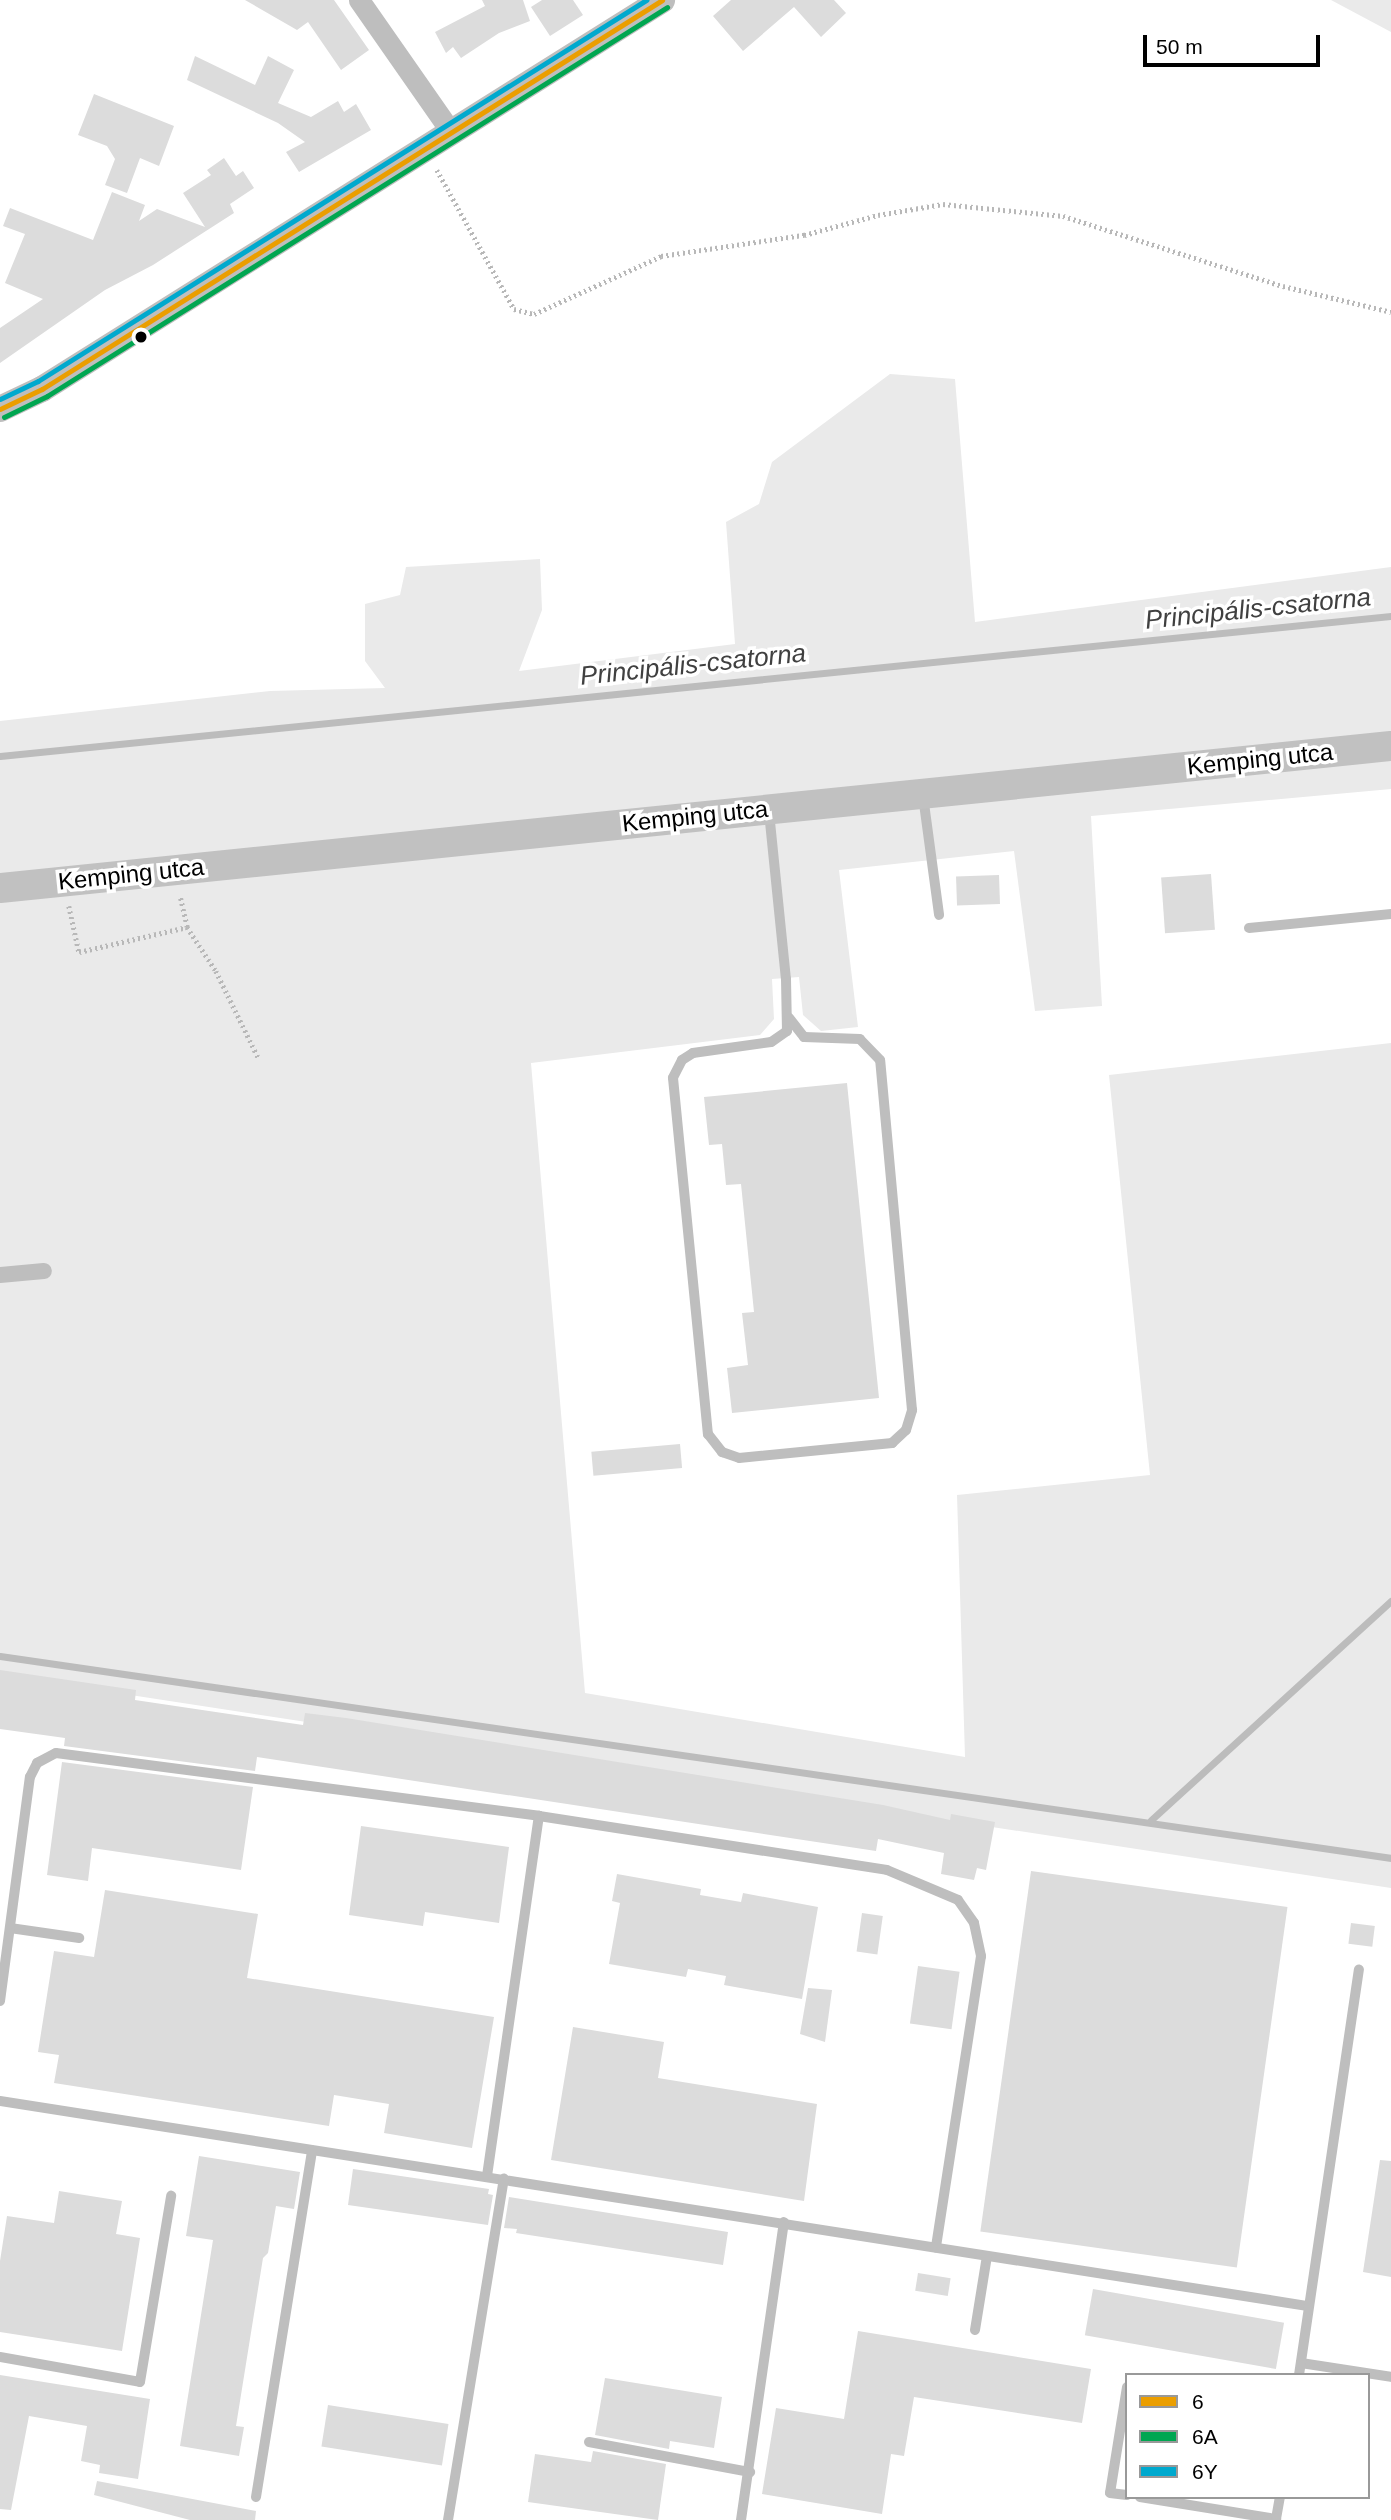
<!DOCTYPE html>
<meta charset="utf-8">
<style>
body{margin:0}
#map{position:relative;width:1391px;height:2520px;overflow:hidden;background:#fff;font-family:Helvetica,sans-serif}
div>[style]{position:absolute}
.green>*{inset:0;background:#eaeaea}
.stream>*{height:7px;margin:-3.5px;padding:0 3.5px;transform-origin:3.5px;border-radius:3.5px;background:#bcbcbc}
.building>*{inset:0;background:#dcdcdc;transform-origin:0 0}
.path>*{height:4.5px;margin-top:-2.25px;transform-origin:0;background:repeating-linear-gradient(90deg,#b8b8b8 0 2px,transparent 0 5.5px)}
.service>*{height:10px;margin:-5px;padding:0 5px;transform-origin:5px;border-radius:5px;background:#bebebe}
.pedestrian>*{height:16px;margin:-8px;padding:0 8px;transform-origin:8px;border-radius:8px;background:#bebebe}
.minor>*{height:21px;margin:-10.5px;padding:0 10.5px;transform-origin:10.5px;border-radius:10.5px;background:#bebebe}
.tertiary>*{height:26px;margin:-13px;padding:0 13px;transform-origin:13px;border-radius:13px;background:#bebebe}
.secondary>*{height:30px;margin:-15px;padding:0 15px;transform-origin:15px;border-radius:15px;background:#c1c1c1}
.bus-1>*{height:5px;margin:-2.5px;padding:0 2.5px;transform-origin:2.5px;border-radius:2.5px;background:#eb9e00}
.bus-2>*{height:5px;margin:-2.5px;padding:0 2.5px;transform-origin:2.5px;border-radius:2.5px;background:#00a651}
.bus-3>*{height:5px;margin:-2.5px;padding:0 2.5px;transform-origin:2.5px;border-radius:2.5px;background:#00a9ce}
.dots>*{width:19px;height:19px;translate:-50% -50%;box-sizing:border-box;border:4px solid #fff;border-radius:50%}
span{translate:-50% -50%;white-space:nowrap;text-align:center;line-height:1.15;-webkit-text-stroke:7px #fff;paint-order:stroke}
.street-label{font-size:24px;color:#000}
.water-label{font-size:26px;color:#404040;font-style:italic}
.legend{position:absolute;left:1125px;top:2373px;width:245px;height:126px;box-sizing:border-box;background:#fff;border:2px solid #999;margin:0;padding:9px 12px;list-style:none;font-size:21px;color:#000}
.legend li{display:flex;align-items:center;gap:14px;height:35px}
.legend b{width:35px;border:2px solid #999}
.scale{position:absolute;left:1143px;top:35px;width:177px;height:32px;box-sizing:border-box;border:4px solid #000;border-top:0;padding-left:9px;font-size:21px;line-height:24px;white-space:nowrap;color:#000;-webkit-text-stroke:5px #fff;paint-order:stroke}
</style>
<div id="map">
<div class="green">
<div style="clip-path:polygon(1331px 0,1391px 0,1391px 32px)"></div>
<div style="clip-path:polygon(890px 374px,955px 379px,975px 622px,1391px 567px,1391px 789px,1091px 816px,1102px 1006px,1035px 1011px,1014px 851px,839px 870px,858px 1027px,821px 1031px,803px 1015px,799px 977px,772px 979px,774px 1019px,760px 1035px,531px 1063px,585px 1693px,965px 1757px,957px 1495px,1150px 1475px,1109px 1075px,1391px 1043px,1391px 1888px,0 1675px,0 721px,270px 691px,385px 688px,365px 661px,365px 604px,400px 595px,406px 567px,540px 559px,542px 610px,519px 671px,735px 644px,726px 522px,759px 504px,772px 462px)"></div>
</div>
<div class="stream">
<div style="left:0;top:756px;width:1398px;rotate:-5.75deg"></div>
<div style="left:0;top:1656px;width:1406px;rotate:8.26deg"></div>
<div style="left:1151px;top:1820px;width:325px;rotate:-42.4deg"></div>
</div>
<div class="building">
<div style="clip-path:polygon(245px 0,334px 0,369px 50px,341px 70px,308px 22px,297px 30px)"></div>
<div style="clip-path:polygon(482px 0,523px 0,530px 21px,499px 33px,461px 58px,453px 47px,446px 53px,435px 32px,485px 6px)"></div>
<div style="clip-path:polygon(542px 0,573px 0,583px 15px,550px 36px,531px 7px)"></div>
<div style="clip-path:polygon(731px 0,834px 0,846px 13px,821px 37px,794px 7px,743px 51px,713px 16px)"></div>
<div style="clip-path:polygon(195px 56px,255px 85px,268px 56px,294px 70px,278px 103px,311px 117px,338px 101px,344px 112px,356px 104px,371px 130px,299px 172px,286px 152px,305px 142px,278px 123px,187px 80px)"></div>
<div style="clip-path:polygon(94px 94px,174px 126px,159px 166px,140px 158px,127px 193px,105px 185px,115px 159px,107px 146px,78px 135px)"></div>
<div style="clip-path:polygon(224px 158px,236px 176px,243px 171px,254px 188px,230px 204px,234px 213px,153px 265px,105px 290px,0 363px,0 328px,43px 299px,5px 283px,25px 234px,3px 226px,10px 208px,93px 240px,112px 192px,145px 205px,139px 221px,157px 209px,205px 227px,183px 193px,211px 175px,207px 170px)"></div>
<div style="left:1211px;top:874px;width:56px;height:50px;rotate:86deg"></div>
<div style="left:999px;top:875px;width:29px;height:43px;rotate:88deg"></div>
<div style="clip-path:polygon(847px 1083px,879px 1398px,732px 1413px,727px 1368px,748px 1365px,742px 1313px,754px 1312px,741px 1184px,726px 1185px,722px 1144px,709px 1145px,704px 1097px)"></div>
<div style="left:680px;top:1444px;width:24px;height:89px;rotate:85deg"></div>
<div style="clip-path:polygon(0 1670px,136px 1690px,135px 1700px,303px 1725px,305px 1713px,346px 1718px,883px 1805px,950px 1820px,951px 1814px,995px 1822px,986px 1870px,977px 1868px,974px 1880px,941px 1874px,944px 1853px,878px 1839px,876px 1851px,257px 1757px,255px 1771px,64px 1746px,65px 1738px,0 1729px)"></div>
<div style="clip-path:polygon(62px 1762px,253px 1787px,241px 1870px,92px 1848px,88px 1881px,47px 1875px)"></div>
<div style="clip-path:polygon(361px 1826px,509px 1847px,499px 1923px,425px 1912px,423px 1926px,349px 1915px)"></div>
<div style="left:1031px;top:1871px;width:259px;height:364px;rotate:8deg"></div>
<div style="clip-path:polygon(617px 1874px,701px 1889px,700px 1895px,741px 1902px,743px 1893px,818px 1907px,802px 1999px,724px 1985px,726px 1976px,688px 1969px,686px 1977px,609px 1964px,620px 1903px,612px 1901px)"></div>
<div style="clip-path:polygon(105px 1890px,258px 1914px,247px 1978px,494px 2017px,472px 2148px,384px 2133px,389px 2104px,334px 2095px,329px 2126px,54px 2083px,59px 2055px,38px 2052px,54px 1951px,94px 1957px)"></div>
<div style="left:862px;top:1913px;width:21px;height:39px;rotate:8deg"></div>
<div style="left:1351px;top:1923px;width:24px;height:21px;rotate:7deg"></div>
<div style="left:918px;top:1966px;width:42px;height:58px;rotate:8deg"></div>
<div style="clip-path:polygon(808px 1988px,832px 1990px,825px 2042px,800px 2034px)"></div>
<div style="clip-path:polygon(573px 2027px,664px 2042px,658px 2078px,817px 2104px,804px 2201px,551px 2160px)"></div>
<div style="clip-path:polygon(199px 2156px,300px 2172px,294px 2209px,276px 2206px,268px 2253px,263px 2258px,236px 2426px,244px 2427px,239px 2456px,180px 2446px,213px 2240px,186px 2236px)"></div>
<div style="clip-path:polygon(1380px 2160px,1391px 2161px,1391px 2277px,1363px 2272px)"></div>
<div style="clip-path:polygon(353px 2169px,489px 2189px,488px 2194px,493px 2195px,488px 2225px,348px 2205px)"></div>
<div style="clip-path:polygon(59px 2191px,122px 2201px,116px 2234px,140px 2238px,122px 2351px,0 2332px,0 2261px,7px 2216px,54px 2223px)"></div>
<div style="clip-path:polygon(509px 2197px,728px 2232px,723px 2265px,516px 2233px,517px 2229px,504px 2228px)"></div>
<div style="left:918px;top:2273px;width:33px;height:18px;rotate:9deg"></div>
<div style="left:1093px;top:2289px;width:194px;height:47px;rotate:10deg"></div>
<div style="clip-path:polygon(858px 2331px,1091px 2369px,1082px 2423px,914px 2397px,904px 2456px,891px 2454px,882px 2514px,762px 2494px,776px 2408px,844px 2419px)"></div>
<div style="clip-path:polygon(0 2375px,150px 2399px,138px 2479px,99px 2473px,100px 2465px,81px 2461px,87px 2426px,29px 2416px,11px 2510px,0 2509px)"></div>
<div style="clip-path:polygon(605px 2378px,722px 2397px,714px 2448px,670px 2441px,669px 2449px,595px 2435px)"></div>
<div style="left:328px;top:2405px;width:122px;height:42px;rotate:9deg"></div>
<div style="clip-path:polygon(593px 2451px,666px 2464px,658px 2520px,528px 2502px,535px 2454px,591px 2462px)"></div>
<div style="clip-path:polygon(97px 2481px,256px 2511px,255px 2520px,190px 2520px,94px 2495px)"></div>
</div>
<div class="path">
<div style="left:437px;top:170px;width:159px;rotate:61deg"></div>
<div style="left:514px;top:309px;width:21px;rotate:14deg"></div>
<div style="left:534px;top:314px;width:140px;rotate:-24.5deg"></div>
<div style="left:661px;top:256px;width:145px;rotate:-8.4deg"></div>
<div style="left:804px;top:235px;width:77px;rotate:-15.1deg"></div>
<div style="left:878px;top:215px;width:66px;rotate:-9.6deg"></div>
<div style="left:943px;top:204px;width:121px;rotate:5.7deg"></div>
<div style="left:1063px;top:216px;width:231px;rotate:17.7deg"></div>
<div style="left:1283px;top:286px;width:111px;rotate:13.5deg"></div>
<div style="left:69px;top:906px;width:47px;rotate:77.7deg"></div>
<div style="left:79px;top:952px;width:111px;rotate:-13deg"></div>
<div style="left:187px;top:927px;width:32px;rotate:-103deg"></div>
<div style="left:187px;top:927px;width:53px;rotate:56.6deg"></div>
<div style="left:216px;top:971px;width:96px;rotate:64deg"></div>
</div>
<div class="service">
<div style="left:923px;top:796px;width:120px;rotate:82.3deg"></div>
<div style="left:769px;top:812px;width:168px;rotate:84.2deg"></div>
<div style="left:786px;top:979px;width:52px;rotate:88.9deg"></div>
<div style="left:787px;top:1031px;width:19px;rotate:145deg"></div>
<div style="left:771px;top:1042px;width:79px;rotate:172deg"></div>
<div style="left:693px;top:1053px;width:13px;rotate:148deg"></div>
<div style="left:682px;top:1060px;width:20px;rotate:117deg"></div>
<div style="left:673px;top:1078px;width:358px;rotate:84.4deg"></div>
<div style="left:708px;top:1434px;width:23px;rotate:52deg"></div>
<div style="left:722px;top:1452px;width:18px;rotate:19deg"></div>
<div style="left:739px;top:1458px;width:154px;rotate:-5.6deg"></div>
<div style="left:892px;top:1443px;width:19px;rotate:-43deg"></div>
<div style="left:906px;top:1430px;width:21px;rotate:-73deg"></div>
<div style="left:912px;top:1410px;width:351px;rotate:-95.2deg"></div>
<div style="left:880px;top:1060px;width:29px;rotate:-134deg"></div>
<div style="left:860px;top:1039px;width:56px;rotate:-178deg"></div>
<div style="left:804px;top:1037px;width:24px;rotate:-128deg"></div>
<div style="left:1249px;top:928px;width:143px;rotate:-5.6deg"></div>
<div style="left:10px;top:1928px;width:70px;rotate:8.2deg"></div>
<div style="left:0;top:2001px;width:226px;rotate:-82.4deg"></div>
<div style="left:30px;top:1777px;width:16px;rotate:-63deg"></div>
<div style="left:37px;top:1763px;width:21px;rotate:-28deg"></div>
<div style="left:56px;top:1753px;width:487px;rotate:7.4deg"></div>
<div style="left:539px;top:1816px;width:352px;rotate:8.8deg"></div>
<div style="left:887px;top:1870px;width:77px;rotate:22.9deg"></div>
<div style="left:958px;top:1900px;width:28px;rotate:55deg"></div>
<div style="left:974px;top:1923px;width:34px;rotate:78deg"></div>
<div style="left:981px;top:1956px;width:295px;rotate:98.8deg"></div>
<div style="left:0;top:2101px;width:1324px;rotate:8.91deg"></div>
<div style="left:487px;top:2176px;width:364px;rotate:-81.8deg"></div>
<div style="left:975px;top:2330px;width:75px;rotate:-80.8deg"></div>
<div style="left:0;top:2357px;width:142px;rotate:10.1deg"></div>
<div style="left:140px;top:2382px;width:189px;rotate:-80.5deg"></div>
<div style="left:1301px;top:2363px;width:91px;rotate:8.8deg"></div>
<div style="left:1299px;top:2375px;width:410px;rotate:-81.6deg"></div>
<div style="left:1127px;top:2387px;width:107px;rotate:99.1deg"></div>
<div style="left:1110px;top:2493px;width:17px;rotate:7deg"></div>
<div style="left:589px;top:2442px;width:164px;rotate:10.6deg"></div>
<div style="left:256px;top:2497px;width:351px;rotate:-80.8deg"></div>
<div style="left:1140px;top:2497px;width:138px;rotate:9.2deg"></div>
<div style="left:1276px;top:2519px;width:22px;rotate:-80deg"></div>
<div style="left:448px;top:2520px;width:346px;rotate:-80.7deg"></div>
<div style="left:741px;top:2520px;width:301px;rotate:-81.8deg"></div>
</div>
<div class="pedestrian">
<div style="left:0;top:1275px;width:44px;rotate:-5.2deg"></div>
</div>
<div class="minor">
<div style="left:359px;top:0;width:161px;rotate:55.1deg"></div>
</div>
<div class="tertiary">
<div style="left:0;top:409px;width:47px;rotate:-25.5deg"></div>
<div style="left:42px;top:389px;width:732px;rotate:-32.1deg"></div>
</div>
<div class="secondary">
<div style="left:0;top:888px;width:1398px;rotate:-5.83deg"></div>
</div>
<div class="bus-1">
<div style="left:0;top:409px;width:47px;rotate:-25.5deg"></div>
<div style="left:42px;top:389px;width:732px;rotate:-32.1deg"></div>
</div>
<div class="bus-2">
<div style="left:4px;top:417px;width:48px;rotate:-26deg"></div>
<div style="left:47px;top:396px;width:732px;rotate:-32.1deg"></div>
</div>
<div class="bus-3">
<div style="left:0;top:399px;width:42px;rotate:-25.3deg"></div>
<div style="left:38px;top:381px;width:718px;rotate:-32.07deg"></div>
</div>
<div class="dots">
<div style="left:141px;top:337px;background:#000"></div>
</div>
<div class="street-label">
<span style="left:1260px;top:759px;rotate:-6deg">Kemping utca</span>
<span style="left:695px;top:816px;rotate:-6deg">Kemping utca</span>
<span style="left:131px;top:874px;rotate:-6deg">Kemping utca</span>
</div>
<div class="water-label">
<span style="left:1258px;top:609px;rotate:-6deg">Principális-csatorna</span>
<span style="left:693px;top:665px;rotate:-6deg">Principális-csatorna</span>
</div>
<ul class="legend">
<li><b style="height:9px;background:#eb9e00"></b>6</li>
<li><b style="height:9px;background:#00a651"></b>6A</li>
<li><b style="height:9px;background:#00a9ce"></b>6Y</li>
</ul>
<div class="scale">50 m</div>
</div>
